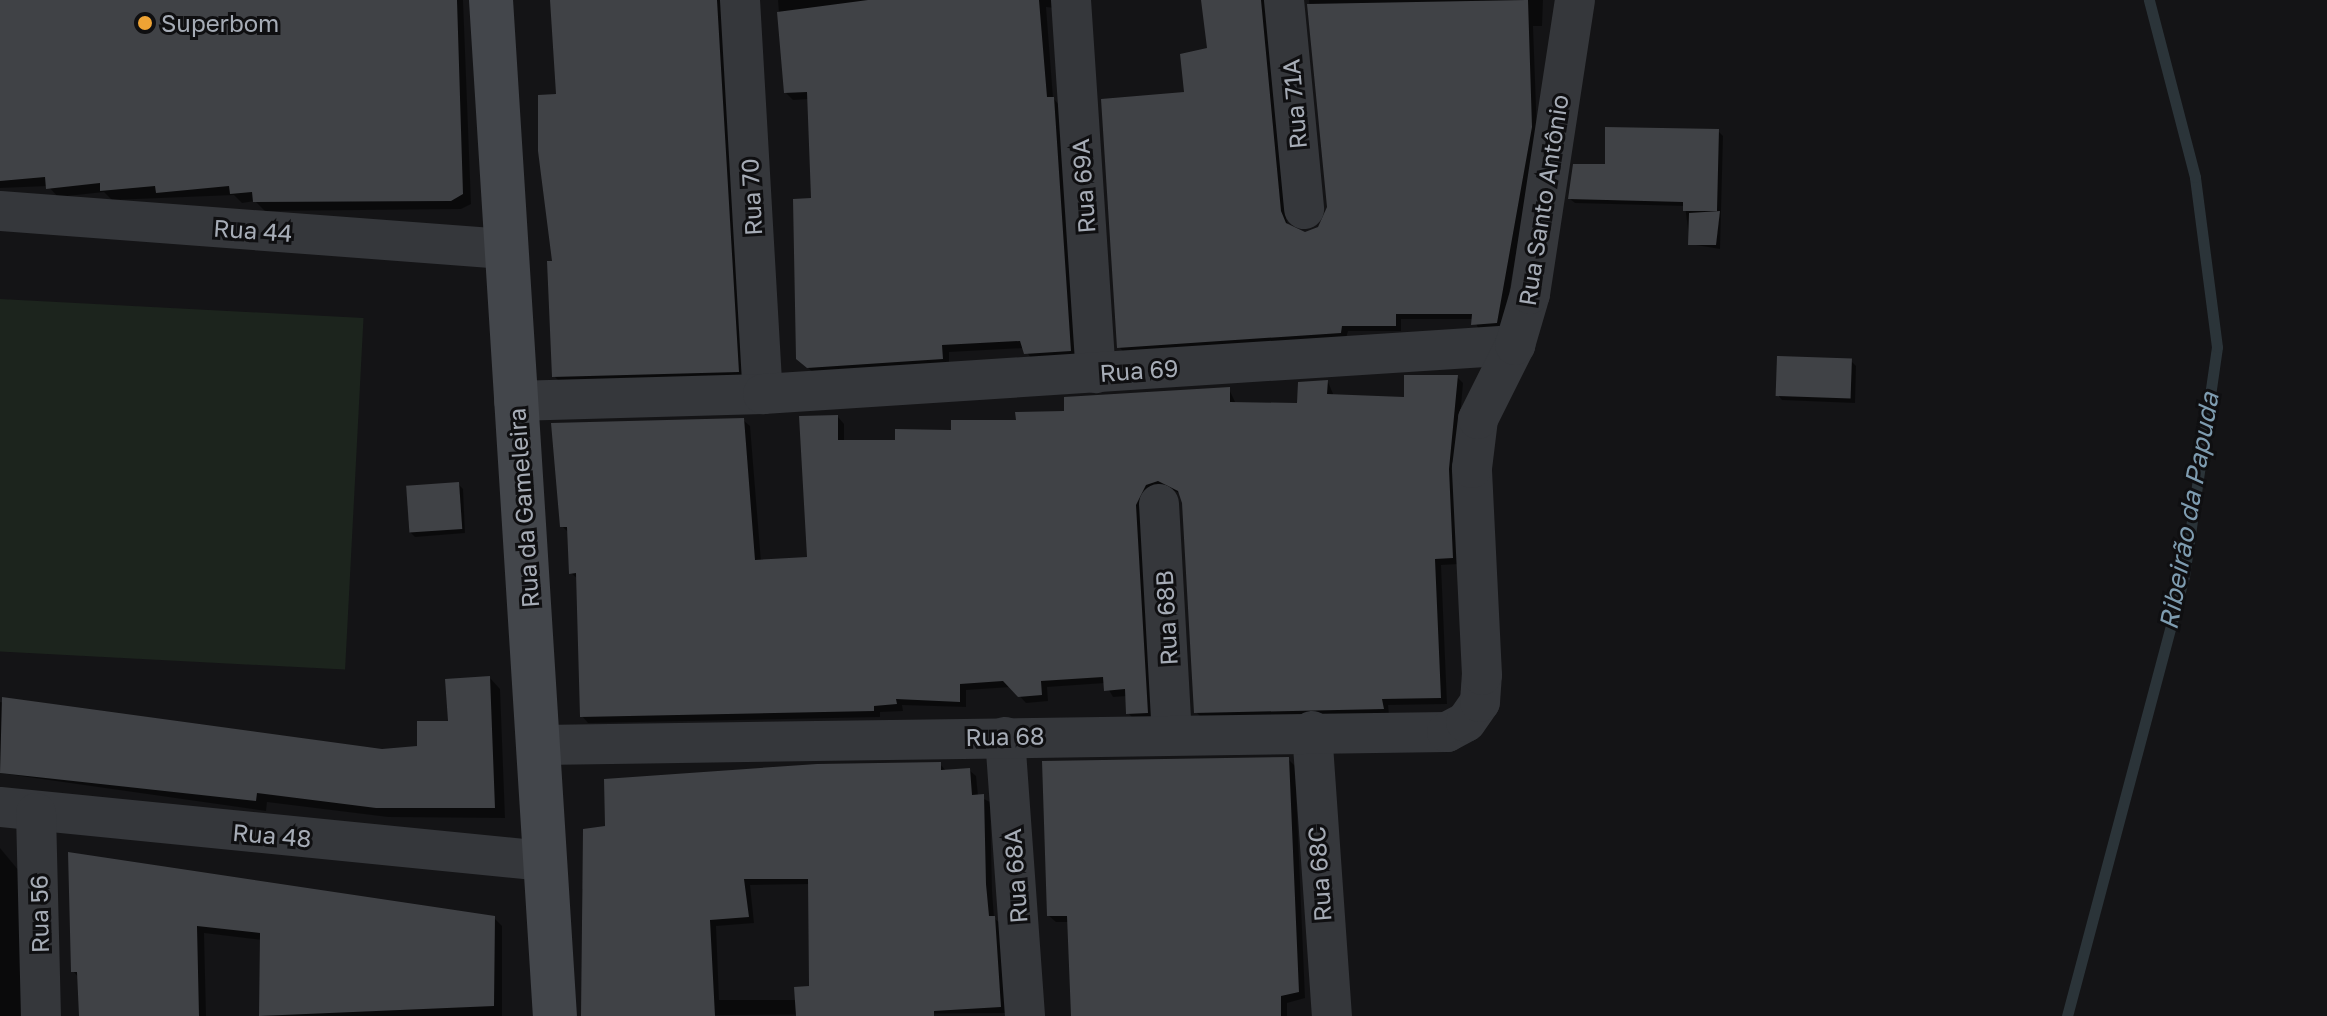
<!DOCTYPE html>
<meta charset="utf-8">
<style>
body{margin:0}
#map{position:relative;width:2327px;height:1016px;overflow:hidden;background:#141416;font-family:"Golos Text",sans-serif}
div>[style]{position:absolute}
.green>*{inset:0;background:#1c241d;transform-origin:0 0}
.shadow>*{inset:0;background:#0007}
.stream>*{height:11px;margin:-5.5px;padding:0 5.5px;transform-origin:5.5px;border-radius:5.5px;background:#2b3439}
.building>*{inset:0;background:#404246;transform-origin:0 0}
.street>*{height:40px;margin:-20px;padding:0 20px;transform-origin:20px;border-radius:20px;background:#35373b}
.secondary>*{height:44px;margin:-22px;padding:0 22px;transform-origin:22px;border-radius:22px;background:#43464b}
.dots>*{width:22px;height:22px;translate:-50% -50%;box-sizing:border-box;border:4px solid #0f0f11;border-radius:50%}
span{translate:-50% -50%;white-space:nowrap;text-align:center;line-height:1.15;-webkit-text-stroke:6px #0f0f11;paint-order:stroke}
.poi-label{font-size:24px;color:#a6acb6}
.left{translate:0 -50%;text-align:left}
.street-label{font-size:24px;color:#a6acb6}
.water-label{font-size:26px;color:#7e9cb0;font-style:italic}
</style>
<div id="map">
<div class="green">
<div style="left:0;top:299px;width:364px;height:352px;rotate:3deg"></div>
</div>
<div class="shadow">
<div style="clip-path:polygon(0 0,463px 0,471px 204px,461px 209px,265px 211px,255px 201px,242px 203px,234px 195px,112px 200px,104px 192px,58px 197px,48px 186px,0 188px)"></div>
<div style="clip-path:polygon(552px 0,725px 0,745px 378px,562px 384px,554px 376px,558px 96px)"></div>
<div style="clip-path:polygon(778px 0,1058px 0,1055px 8px,1046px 7px,1053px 98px,1061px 107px,1078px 358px,1033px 361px,1024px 348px,949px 352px,949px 366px,816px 375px,806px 366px,814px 200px,809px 99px,793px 100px,785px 92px)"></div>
<div style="clip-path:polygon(1203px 0,1268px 0,1286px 219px,1289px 227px,1305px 234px,1319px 229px,1329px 207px,1309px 0,1543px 0,1542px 26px,1533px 26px,1537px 134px,1503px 328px,1479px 330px,1474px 319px,1401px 319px,1401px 331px,1348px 331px,1346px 338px,1125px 353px,1119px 347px,1186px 94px,1209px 49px)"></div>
<div style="clip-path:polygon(1718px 131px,1723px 136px,1720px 249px,1690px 244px,1685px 206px,1575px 203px,1570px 199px,1607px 166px)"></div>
<div style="clip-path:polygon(1851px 361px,1856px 366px,1855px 403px,1782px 400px,1778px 395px)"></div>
<div style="clip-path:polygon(1457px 377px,1463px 383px,1455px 477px,1459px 564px,1441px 565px,1447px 704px,1388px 705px,1389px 715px,1203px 719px,1196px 712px,1184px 502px,1181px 494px,1167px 487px,1154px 719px,1135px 720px,1128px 713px,1127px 696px,1113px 697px,1105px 683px,1047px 687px,1048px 701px,1026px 703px,1011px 687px,966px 690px,966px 707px,902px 705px,903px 711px,880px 712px,880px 717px,588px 723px,582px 716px,578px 579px,571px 573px,569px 533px,562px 526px,553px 425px,743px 420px,750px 426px,761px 562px,809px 559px,838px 417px,844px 424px,844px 442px,897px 442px,1229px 389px,1236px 404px,1299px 405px,1328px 382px,1334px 396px,1406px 399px)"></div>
<div style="clip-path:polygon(458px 484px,463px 489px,465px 533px,415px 537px,410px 532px)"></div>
<div style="clip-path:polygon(490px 678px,500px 689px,505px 818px,388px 817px,267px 802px,266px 811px,0 773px,0 702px,382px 751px,419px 747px,450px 723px)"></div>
<div style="clip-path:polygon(1288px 759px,1295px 766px,1305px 998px,1287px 1003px,1287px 1016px,1073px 1016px,1070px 922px,1056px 922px,1049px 916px)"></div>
<div style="clip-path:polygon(evenodd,940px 764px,947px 772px,969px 770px,976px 776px,978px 796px,990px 802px,992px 891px,994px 918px,1001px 924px,1007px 1013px,585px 1016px,582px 889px,940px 764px,810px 884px,811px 988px,797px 1000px,719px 1000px,716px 926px,754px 923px,750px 885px,810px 884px)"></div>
<div style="clip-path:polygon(0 848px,24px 877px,23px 1016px,0 1016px)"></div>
<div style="clip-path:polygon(70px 854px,494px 918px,502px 926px,502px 1016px,260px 1016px,262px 940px,204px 933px,206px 1016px,81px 1016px,79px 978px,73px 971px)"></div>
</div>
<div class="stream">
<div style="left:2067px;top:1016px;width:455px;rotate:-75.1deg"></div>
<div style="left:2184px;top:576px;width:231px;rotate:-81.8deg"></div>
<div style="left:2217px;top:347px;width:171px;rotate:-97.4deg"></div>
<div style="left:2195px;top:177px;width:183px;rotate:-104.6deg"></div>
</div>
<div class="building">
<div style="clip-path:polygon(0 0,457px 0,463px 194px,451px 201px,253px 202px,252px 192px,230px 194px,229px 186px,156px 193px,155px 186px,100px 191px,100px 183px,46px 189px,45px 177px,0 181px)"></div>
<div style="clip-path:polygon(550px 0,717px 0,739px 372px,552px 377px,547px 261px,552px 261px,538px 151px,538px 95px,556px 94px)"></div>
<div style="clip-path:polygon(868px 0,1039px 0,1047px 97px,1054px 97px,1071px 351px,1024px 354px,1020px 341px,942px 345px,943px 359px,807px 368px,796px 359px,793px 199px,811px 198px,807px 92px,784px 93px,777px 12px)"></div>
<div style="clip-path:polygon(1201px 0,1261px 0,1281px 211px,1286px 223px,1305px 232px,1318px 227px,1327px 207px,1307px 4px,1528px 0,1532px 127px,1497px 323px,1471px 325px,1472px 314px,1396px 314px,1396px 326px,1342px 326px,1341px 333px,1117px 348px,1101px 99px,1184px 92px,1180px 54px,1207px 48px)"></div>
<div style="clip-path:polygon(1605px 127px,1719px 129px,1717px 211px,1683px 211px,1683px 202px,1568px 199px,1573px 164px,1605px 164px)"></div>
<div style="clip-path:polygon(1720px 211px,1716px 245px,1688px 245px,1689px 213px)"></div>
<div style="left:1777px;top:356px;width:75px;height:40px;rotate:2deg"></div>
<div style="clip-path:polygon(1404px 375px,1458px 375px,1449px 469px,1453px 558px,1435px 559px,1441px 698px,1382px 699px,1384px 709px,1194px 713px,1182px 503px,1178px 491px,1158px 481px,1146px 485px,1136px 505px,1148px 713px,1126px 714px,1125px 689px,1104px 691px,1103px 677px,1041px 681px,1042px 695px,1018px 697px,1003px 681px,960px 684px,960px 702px,896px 699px,897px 704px,874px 706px,874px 711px,580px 717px,576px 573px,569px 574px,567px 527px,560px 527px,551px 423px,744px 418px,755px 560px,807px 557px,799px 416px,838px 415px,838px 440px,895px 440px,895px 429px,951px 430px,951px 420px,1016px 420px,1015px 412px,1064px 411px,1064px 397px,1230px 387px,1230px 402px,1297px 403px,1298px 382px,1328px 380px,1327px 394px,1404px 397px)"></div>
<div style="left:459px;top:482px;width:47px;height:53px;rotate:86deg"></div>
<div style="clip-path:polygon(490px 676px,495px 808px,376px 808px,257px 793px,256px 801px,0 773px,2px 697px,382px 749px,417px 746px,417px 721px,448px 721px,445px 679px)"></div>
<div style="clip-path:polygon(1289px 757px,1299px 992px,1281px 996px,1281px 1016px,1071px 1016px,1067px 916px,1047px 916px,1042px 761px)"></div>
<div style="clip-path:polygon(941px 762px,941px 770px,970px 768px,972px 795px,984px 794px,986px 884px,989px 916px,995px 916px,1001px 1007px,934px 1011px,934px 1016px,796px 1016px,794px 987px,809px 986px,808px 879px,744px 879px,749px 917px,710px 920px,715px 1016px,581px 1016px,583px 829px,605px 826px,604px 779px,817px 764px)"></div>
<div style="clip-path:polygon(68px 852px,495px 916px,494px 1006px,259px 1016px,260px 933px,197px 926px,199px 1016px,79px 1016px,77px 972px,71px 972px)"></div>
</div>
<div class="street">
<div style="left:740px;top:0;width:395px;rotate:86.7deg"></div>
<div style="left:1071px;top:0;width:374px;rotate:86.2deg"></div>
<div style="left:1284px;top:0;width:210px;rotate:84.5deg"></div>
<div style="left:0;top:211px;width:506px;rotate:4.3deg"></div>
<div style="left:514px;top:401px;width:249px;rotate:-1.6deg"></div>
<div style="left:763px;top:394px;width:754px;rotate:-3.73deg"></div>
<div style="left:1159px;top:504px;width:229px;rotate:86.8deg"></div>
<div style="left:1312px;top:731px;width:286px;rotate:86deg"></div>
<div style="left:1005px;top:737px;width:280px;rotate:85.9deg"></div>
<div style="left:541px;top:745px;width:906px;rotate:-0.82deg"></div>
<div style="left:1447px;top:732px;width:21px;rotate:-28deg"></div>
<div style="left:1466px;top:722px;width:24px;rotate:-55deg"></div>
<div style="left:1480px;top:702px;width:27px;rotate:-86deg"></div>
<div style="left:1482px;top:675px;width:207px;rotate:-92.8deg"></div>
<div style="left:1472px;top:468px;width:49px;rotate:-83deg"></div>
<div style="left:1478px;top:419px;width:83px;rotate:-63.4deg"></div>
<div style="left:1515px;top:345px;width:53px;rotate:-73.6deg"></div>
<div style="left:1530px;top:294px;width:297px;rotate:-81.3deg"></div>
<div style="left:0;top:807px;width:548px;rotate:5.66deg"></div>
<div style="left:36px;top:813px;width:203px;rotate:88.6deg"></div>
</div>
<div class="secondary">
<div style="left:491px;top:0;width:1018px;rotate:86.4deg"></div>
</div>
<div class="dots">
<div style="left:145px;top:23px;background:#eea334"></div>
</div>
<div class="poi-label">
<span class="left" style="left:161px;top:23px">Superbom</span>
</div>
<div class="street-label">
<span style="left:1294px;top:104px;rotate:-95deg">Rua 71A</span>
<span style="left:1083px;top:186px;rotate:-94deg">Rua 69A</span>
<span style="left:751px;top:197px;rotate:-93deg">Rua 70</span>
<span style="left:1543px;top:200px;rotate:-81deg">Rua Santo Antônio</span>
<span style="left:253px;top:230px;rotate:4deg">Rua 44</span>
<span style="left:1139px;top:370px;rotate:-4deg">Rua 69</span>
<span style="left:523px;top:508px;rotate:-94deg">Rua da Gameleira</span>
<span style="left:1166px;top:618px;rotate:-93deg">Rua 68B</span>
<span style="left:1005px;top:736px;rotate:-1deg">Rua 68</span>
<span style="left:272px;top:835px;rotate:5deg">Rua 48</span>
<span style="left:1319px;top:874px;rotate:-94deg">Rua 68C</span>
<span style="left:1015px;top:876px;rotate:-94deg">Rua 68A</span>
<span style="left:39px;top:914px;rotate:-91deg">Rua 56</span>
</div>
<div class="water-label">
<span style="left:2189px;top:511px;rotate:-80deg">Ribeirão da Papuda</span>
</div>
</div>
